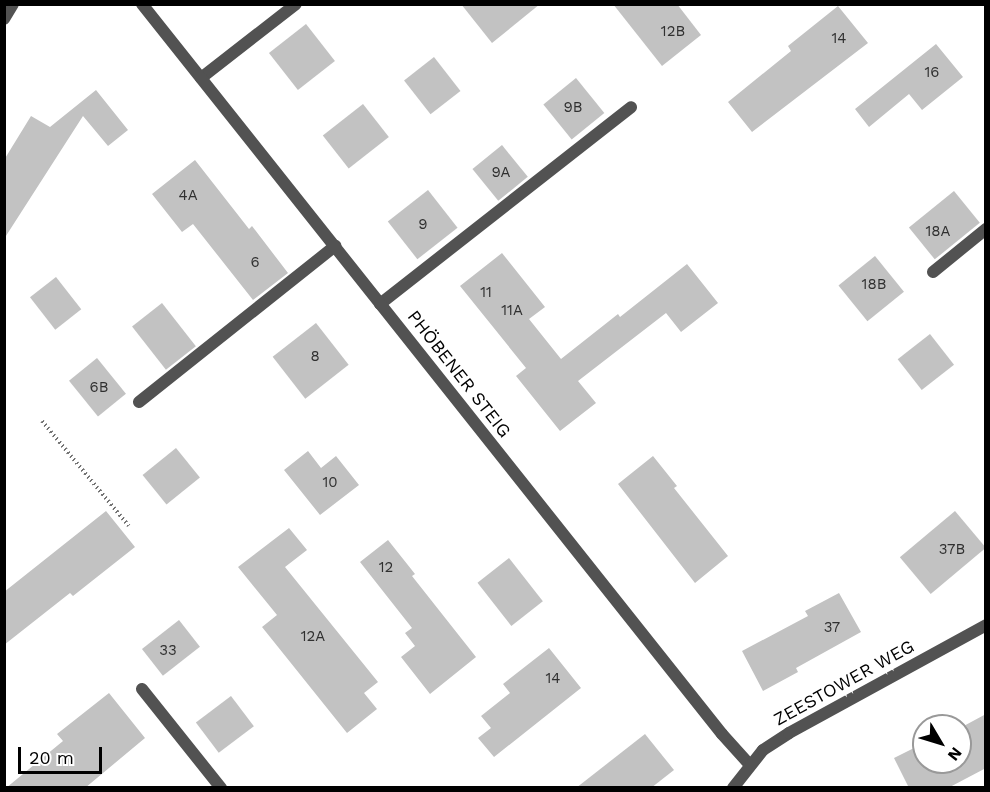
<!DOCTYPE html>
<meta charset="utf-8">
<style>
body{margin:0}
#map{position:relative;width:990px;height:792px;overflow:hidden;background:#fff;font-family:"Work Sans",sans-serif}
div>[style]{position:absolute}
.building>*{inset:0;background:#c2c2c2;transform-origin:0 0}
.path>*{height:4px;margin-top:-2px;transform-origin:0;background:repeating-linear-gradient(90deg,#747474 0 1.5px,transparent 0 4.5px)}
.lane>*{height:12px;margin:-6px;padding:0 6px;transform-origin:6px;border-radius:6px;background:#525252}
.street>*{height:12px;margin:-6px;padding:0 6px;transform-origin:6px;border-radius:6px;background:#525252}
span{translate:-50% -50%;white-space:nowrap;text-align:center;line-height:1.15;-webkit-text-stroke:5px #fff;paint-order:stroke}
.number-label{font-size:15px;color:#303030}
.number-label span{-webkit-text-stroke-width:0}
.street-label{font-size:18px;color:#000}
.frame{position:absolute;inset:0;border:6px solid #000;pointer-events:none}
.north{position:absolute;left:912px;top:714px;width:60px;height:60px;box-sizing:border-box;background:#fff;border:2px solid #999;border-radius:50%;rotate:128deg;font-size:16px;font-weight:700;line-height:24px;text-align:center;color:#000}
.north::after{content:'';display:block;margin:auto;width:21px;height:27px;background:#000;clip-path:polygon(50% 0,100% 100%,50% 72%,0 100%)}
.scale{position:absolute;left:18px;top:747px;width:84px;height:27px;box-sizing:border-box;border:3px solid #000;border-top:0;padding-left:8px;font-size:18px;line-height:21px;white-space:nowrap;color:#000;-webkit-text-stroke:4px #fff;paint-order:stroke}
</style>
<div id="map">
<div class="building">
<div style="clip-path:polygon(461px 4px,540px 4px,492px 43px)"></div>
<div style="clip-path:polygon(613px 4px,677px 4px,701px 35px,662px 66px)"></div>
<div style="clip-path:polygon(838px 6px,868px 43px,752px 132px,728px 102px,791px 51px,788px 46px)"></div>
<div style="left:306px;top:24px;width:47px;height:47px;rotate:52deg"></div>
<div style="clip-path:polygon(936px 44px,963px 77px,922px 110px,909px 94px,869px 127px,855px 109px)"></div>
<div style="left:434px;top:57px;width:43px;height:38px;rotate:52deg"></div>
<div style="left:576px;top:78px;width:45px;height:42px;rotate:51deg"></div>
<div style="clip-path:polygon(96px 90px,128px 130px,108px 146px,83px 116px,4px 239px,4px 160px,31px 116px,50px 127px)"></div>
<div style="left:363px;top:104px;width:42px;height:51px;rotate:52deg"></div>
<div style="left:502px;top:145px;width:41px;height:38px;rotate:51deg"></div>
<div style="clip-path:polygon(195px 160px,249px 229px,252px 226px,288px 273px,253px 300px,193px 224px,182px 232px,152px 194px)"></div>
<div style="left:428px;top:190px;width:48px;height:51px;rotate:52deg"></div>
<div style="left:954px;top:191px;width:41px;height:58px;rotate:51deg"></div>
<div style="clip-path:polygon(502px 253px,545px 307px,529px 319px,561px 359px,618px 314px,620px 317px,687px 264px,718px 303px,681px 332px,666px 313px,578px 381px,596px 403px,560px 431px,516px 376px,526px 368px,460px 286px)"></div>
<div style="left:875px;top:256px;width:46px;height:47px;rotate:51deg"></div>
<div style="left:56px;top:277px;width:41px;height:33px;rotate:52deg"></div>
<div style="left:162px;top:303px;width:55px;height:38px;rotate:52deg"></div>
<div style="left:316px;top:323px;width:53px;height:55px;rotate:52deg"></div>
<div style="left:930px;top:334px;width:39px;height:41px;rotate:52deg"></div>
<div style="left:97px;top:358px;width:46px;height:36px;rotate:51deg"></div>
<div style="left:176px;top:448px;width:38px;height:43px;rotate:51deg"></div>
<div style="clip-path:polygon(308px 451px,321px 468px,336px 456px,359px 485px,320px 515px,284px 470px)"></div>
<div style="clip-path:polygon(653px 456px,677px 486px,674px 488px,728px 556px,695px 583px,618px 484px)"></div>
<div style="clip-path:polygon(106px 511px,135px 547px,73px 596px,70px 593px,4px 645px,4px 592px)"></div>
<div style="left:955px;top:511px;width:48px;height:72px;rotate:50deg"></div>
<div style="clip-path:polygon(289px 528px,307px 550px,285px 567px,378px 682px,364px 693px,377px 709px,347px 733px,262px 627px,277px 615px,238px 567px)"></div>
<div style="clip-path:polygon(388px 540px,415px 574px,412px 576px,476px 657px,430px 694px,401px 657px,415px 646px,405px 633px,412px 628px,360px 562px)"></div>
<div style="left:509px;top:558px;width:55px;height:40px;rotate:52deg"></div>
<div style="clip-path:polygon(839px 593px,861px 632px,796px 668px,798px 672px,763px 691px,742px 651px,808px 616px,805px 611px)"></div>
<div style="left:179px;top:620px;width:34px;height:47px;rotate:52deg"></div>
<div style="clip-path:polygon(549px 648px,581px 688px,494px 757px,478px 738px,491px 728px,481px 716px,510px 693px,503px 684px)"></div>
<div style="clip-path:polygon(109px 693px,145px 738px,85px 788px,6px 788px,63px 741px,57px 734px)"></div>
<div style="left:231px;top:696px;width:38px;height:44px;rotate:53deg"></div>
<div style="clip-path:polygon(986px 714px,986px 768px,948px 788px,909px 788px,894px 758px,924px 743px,924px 762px,960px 762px,960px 728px)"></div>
<div style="clip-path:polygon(645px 734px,674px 770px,651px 788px,576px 788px)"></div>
</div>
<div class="path">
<div style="left:42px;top:421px;width:136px;rotate:50.4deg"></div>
</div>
<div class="lane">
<div style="left:201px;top:78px;width:120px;rotate:-37.9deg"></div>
<div style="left:933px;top:272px;width:68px;rotate:-39.1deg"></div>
<div style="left:380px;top:304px;width:319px;rotate:-38.1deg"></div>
<div style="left:139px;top:402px;width:251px;rotate:-38.5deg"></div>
<div style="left:142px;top:689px;width:127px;rotate:51.4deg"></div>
</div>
<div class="street">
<div style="left:142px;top:4px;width:932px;rotate:51.53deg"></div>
<div style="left:722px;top:734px;width:42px;rotate:47.9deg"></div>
<div style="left:4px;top:19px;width:17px;rotate:-59deg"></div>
<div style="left:733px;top:788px;width:48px;rotate:-51.7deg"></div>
<div style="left:763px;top:750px;width:31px;rotate:-33deg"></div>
<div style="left:789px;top:733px;width:225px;rotate:-28.7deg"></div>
</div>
<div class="number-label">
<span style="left:673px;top:32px">12B</span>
<span style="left:839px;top:39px">14</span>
<span style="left:932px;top:73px">16</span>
<span style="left:573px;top:108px">9B</span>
<span style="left:501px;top:173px">9A</span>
<span style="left:188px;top:196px">4A</span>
<span style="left:423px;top:225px">9</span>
<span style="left:938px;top:232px">18A</span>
<span style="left:255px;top:263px">6</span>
<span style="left:874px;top:285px">18B</span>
<span style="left:486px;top:293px">11</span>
<span style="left:512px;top:311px">11A</span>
<span style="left:315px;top:357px">8</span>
<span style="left:99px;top:388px">6B</span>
<span style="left:330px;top:483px">10</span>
<span style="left:952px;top:550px">37B</span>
<span style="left:386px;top:568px">12</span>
<span style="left:832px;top:628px">37</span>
<span style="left:313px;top:637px">12A</span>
<span style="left:168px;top:651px">33</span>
<span style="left:553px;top:679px">14</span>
</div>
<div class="street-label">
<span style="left:459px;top:374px;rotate:52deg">PHÖBENER STEIG</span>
<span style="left:844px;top:683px;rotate:-29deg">ZEESTOWER WEG</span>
</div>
<div class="frame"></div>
<div class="north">N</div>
<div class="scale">20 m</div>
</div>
